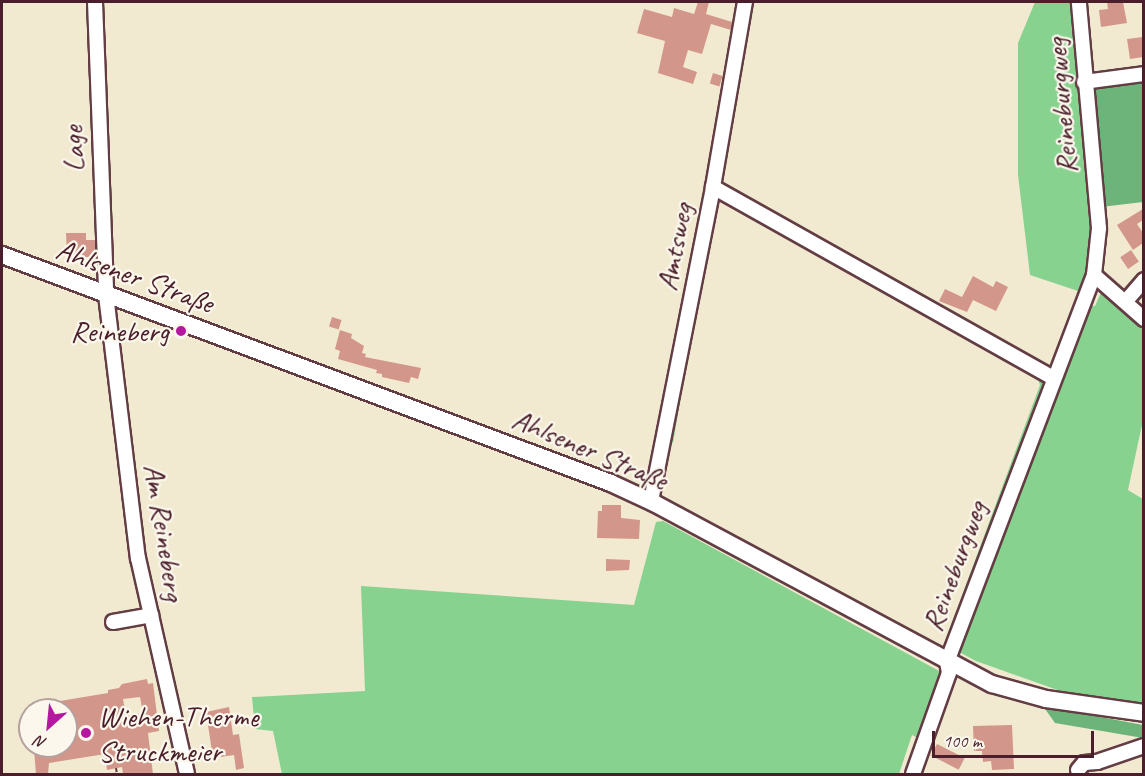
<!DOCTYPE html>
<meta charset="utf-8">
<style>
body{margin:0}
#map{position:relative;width:1145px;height:776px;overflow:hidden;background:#f1ead1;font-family:Caveat,sans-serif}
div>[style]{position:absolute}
.green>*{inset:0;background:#87d28f}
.forest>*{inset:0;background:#6db47a}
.building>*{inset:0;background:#d3968a;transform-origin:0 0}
.path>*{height:2px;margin-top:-1px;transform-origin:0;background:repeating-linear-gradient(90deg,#633d44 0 4.5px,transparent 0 9px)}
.roads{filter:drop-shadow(2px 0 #633d44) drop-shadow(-2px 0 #633d44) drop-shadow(0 2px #633d44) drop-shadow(0 -2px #633d44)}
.minor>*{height:14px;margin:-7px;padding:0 7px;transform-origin:7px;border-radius:7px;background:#fff}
.major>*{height:16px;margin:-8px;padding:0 8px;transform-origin:8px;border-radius:8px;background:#fff}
.dots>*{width:16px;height:16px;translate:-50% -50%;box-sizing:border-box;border:3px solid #fbf7ec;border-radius:50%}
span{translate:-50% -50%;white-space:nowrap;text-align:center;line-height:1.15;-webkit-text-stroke:4.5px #fbf7ec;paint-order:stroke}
.street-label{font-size:30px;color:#4a1f2b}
.poi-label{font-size:30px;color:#4a1f2b}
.right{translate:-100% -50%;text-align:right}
.left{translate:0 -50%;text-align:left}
.frame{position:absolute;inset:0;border:3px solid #4a1f2b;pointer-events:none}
.north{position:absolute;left:18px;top:698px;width:60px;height:60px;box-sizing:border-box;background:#fbf7ec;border:2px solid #b4a19f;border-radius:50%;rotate:207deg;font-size:16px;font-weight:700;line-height:24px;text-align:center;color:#4a1f2b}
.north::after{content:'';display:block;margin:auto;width:21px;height:27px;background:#b5179e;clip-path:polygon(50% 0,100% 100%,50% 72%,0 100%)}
.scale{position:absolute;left:932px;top:731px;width:162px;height:27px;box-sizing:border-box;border:3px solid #4a1f2b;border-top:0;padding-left:8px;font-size:18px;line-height:21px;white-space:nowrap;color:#4a1f2b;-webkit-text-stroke:4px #fbf7ec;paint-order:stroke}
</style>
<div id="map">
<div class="green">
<div style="clip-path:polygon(747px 2px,752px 2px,719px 179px,722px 188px,1042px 366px,1061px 370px,1087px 305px,1095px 306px,1102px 290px,1122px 304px,1143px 327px,1143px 420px,1128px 490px,1143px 499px,1143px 705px,1069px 694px,976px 661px,944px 644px,1040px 385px,1038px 379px,723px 198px,717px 199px,713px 206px,673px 443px,661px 441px)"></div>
<div style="clip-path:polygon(1035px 2px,1074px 2px,1078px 86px,1091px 219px,1091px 253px,1081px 292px,1030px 275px,1018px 175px,1018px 43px)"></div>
<div style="clip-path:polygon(663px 521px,941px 672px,940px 682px,922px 740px,912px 735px,899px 774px,282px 774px,273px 731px,255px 729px,252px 697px,365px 691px,361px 586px,634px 605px,656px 522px)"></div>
</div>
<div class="forest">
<div style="clip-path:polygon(1143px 79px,1143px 202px,1101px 207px,1090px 92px,1097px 86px)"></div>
<div style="clip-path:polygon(1043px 706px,1143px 725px,1143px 738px,1055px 723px)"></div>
</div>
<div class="building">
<div style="clip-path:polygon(698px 2px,709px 2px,706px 14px,732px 22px,731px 30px,711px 24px,702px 54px,688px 50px,683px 67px,697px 72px,693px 84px,658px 73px,665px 41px,637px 33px,644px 9px,672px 17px,674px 8px,694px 14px)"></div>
<div style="clip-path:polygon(1107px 2px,1123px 2px,1127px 23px,1101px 27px,1099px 10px,1108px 9px)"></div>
<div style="clip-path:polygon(1143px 37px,1143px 57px,1130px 59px,1127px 39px)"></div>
<div style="left:713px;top:73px;width:10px;height:11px;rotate:17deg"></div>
<div style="clip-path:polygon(1143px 209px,1143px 220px,1137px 224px,1143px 233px,1143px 243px,1133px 250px,1117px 225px)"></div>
<div style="clip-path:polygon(66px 233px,86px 233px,86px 240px,95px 240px,96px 257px,67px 257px)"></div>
<div style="left:1131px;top:250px;width:14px;height:13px;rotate:56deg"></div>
<div style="clip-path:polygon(973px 276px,993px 287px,996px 281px,1008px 287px,996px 311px,973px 300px,967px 312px,939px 301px,945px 289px,962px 297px)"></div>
<div style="left:332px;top:317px;width:10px;height:10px;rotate:17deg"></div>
<div style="clip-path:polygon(340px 330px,352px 334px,351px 338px,364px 346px,362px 353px,366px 354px,365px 357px,421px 368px,418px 379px,411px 377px,409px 383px,382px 377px,382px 374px,376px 373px,377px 370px,338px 359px,340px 351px,335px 349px)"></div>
<div style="clip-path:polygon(602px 505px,621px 505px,621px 518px,640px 520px,639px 539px,597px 538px,598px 511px,602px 511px)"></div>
<div style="clip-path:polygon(606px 559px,630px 560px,629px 570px,606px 571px)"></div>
<div style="clip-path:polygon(evenodd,147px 679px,148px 684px,153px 683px,159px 731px,148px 733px,153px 774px,123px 774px,122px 767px,107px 770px,105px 754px,49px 763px,48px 774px,36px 774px,34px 749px,66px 746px,66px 710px,55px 710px,54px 702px,108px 693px,108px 690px,119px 688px,122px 684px,147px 679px,140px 697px,143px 713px,126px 716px,123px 699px,140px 697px)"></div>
<div style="clip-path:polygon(229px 707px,233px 735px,239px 734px,244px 768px,236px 770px,234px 755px,213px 758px,206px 712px)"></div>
<div style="clip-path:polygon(1012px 725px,1014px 769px,992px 770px,991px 761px,983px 762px,982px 751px,974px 751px,973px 726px)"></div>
<div style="left:937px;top:744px;width:31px;height:13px;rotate:27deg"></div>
</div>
<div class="path">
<div style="left:116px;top:768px;width:6px;rotate:81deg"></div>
</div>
<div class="roads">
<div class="minor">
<div style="left:95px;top:2px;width:293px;rotate:87.8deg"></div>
<div style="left:106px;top:295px;width:265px;rotate:83.1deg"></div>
<div style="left:138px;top:558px;width:221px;rotate:77.2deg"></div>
<div style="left:1084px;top:82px;width:61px;rotate:-7.6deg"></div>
<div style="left:713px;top:187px;width:390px;rotate:29.3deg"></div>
<div style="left:1094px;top:275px;width:67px;rotate:41.3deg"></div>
<div style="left:1126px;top:301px;width:28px;rotate:-49deg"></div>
<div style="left:651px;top:501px;width:320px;rotate:-78.8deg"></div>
<div style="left:713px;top:187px;width:188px;rotate:-80.2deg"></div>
<div style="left:113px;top:622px;width:39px;rotate:-10deg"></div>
<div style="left:1078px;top:770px;width:9px;rotate:-49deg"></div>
<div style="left:1084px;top:763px;width:13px;rotate:-4deg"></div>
<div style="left:1097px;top:762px;width:50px;rotate:-18.8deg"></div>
<div style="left:913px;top:774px;width:107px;rotate:-70.4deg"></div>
<div style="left:949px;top:673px;width:11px;rotate:-100deg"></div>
<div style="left:947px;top:662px;width:414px;rotate:-69.2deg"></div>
<div style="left:1094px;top:275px;width:47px;rotate:-83.9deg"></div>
<div style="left:1099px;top:228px;width:227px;rotate:-95.1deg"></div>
</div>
<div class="major">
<div style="left:2px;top:255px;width:650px;rotate:20.53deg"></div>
<div style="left:611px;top:483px;width:47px;rotate:24.9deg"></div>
<div style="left:654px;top:503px;width:383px;rotate:28.2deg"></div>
<div style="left:992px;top:684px;width:56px;rotate:15.5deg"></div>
<div style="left:1046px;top:699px;width:99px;rotate:8.1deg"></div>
</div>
</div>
<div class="dots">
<div style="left:181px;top:331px;background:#b5179e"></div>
<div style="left:86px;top:733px;background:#b5179e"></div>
</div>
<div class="street-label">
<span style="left:1061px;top:106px;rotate:-95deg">Reineburgweg</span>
<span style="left:73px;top:149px;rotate:-93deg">Lage</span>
<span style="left:674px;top:247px;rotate:-79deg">Amtsweg</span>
<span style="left:135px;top:276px;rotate:20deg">Ahlsener Straße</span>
<span style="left:590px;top:449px;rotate:23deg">Ahlsener Straße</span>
<span style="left:165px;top:532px;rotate:81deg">Am Reineberg</span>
<span style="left:954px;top:566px;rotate:-70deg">Reineburgweg</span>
</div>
<div class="poi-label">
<span class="right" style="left:169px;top:331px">Reineberg</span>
<span class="left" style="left:98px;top:733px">Wiehen-Therme<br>Struckmeier</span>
</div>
<div class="frame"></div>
<div class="north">N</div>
<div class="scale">100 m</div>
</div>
